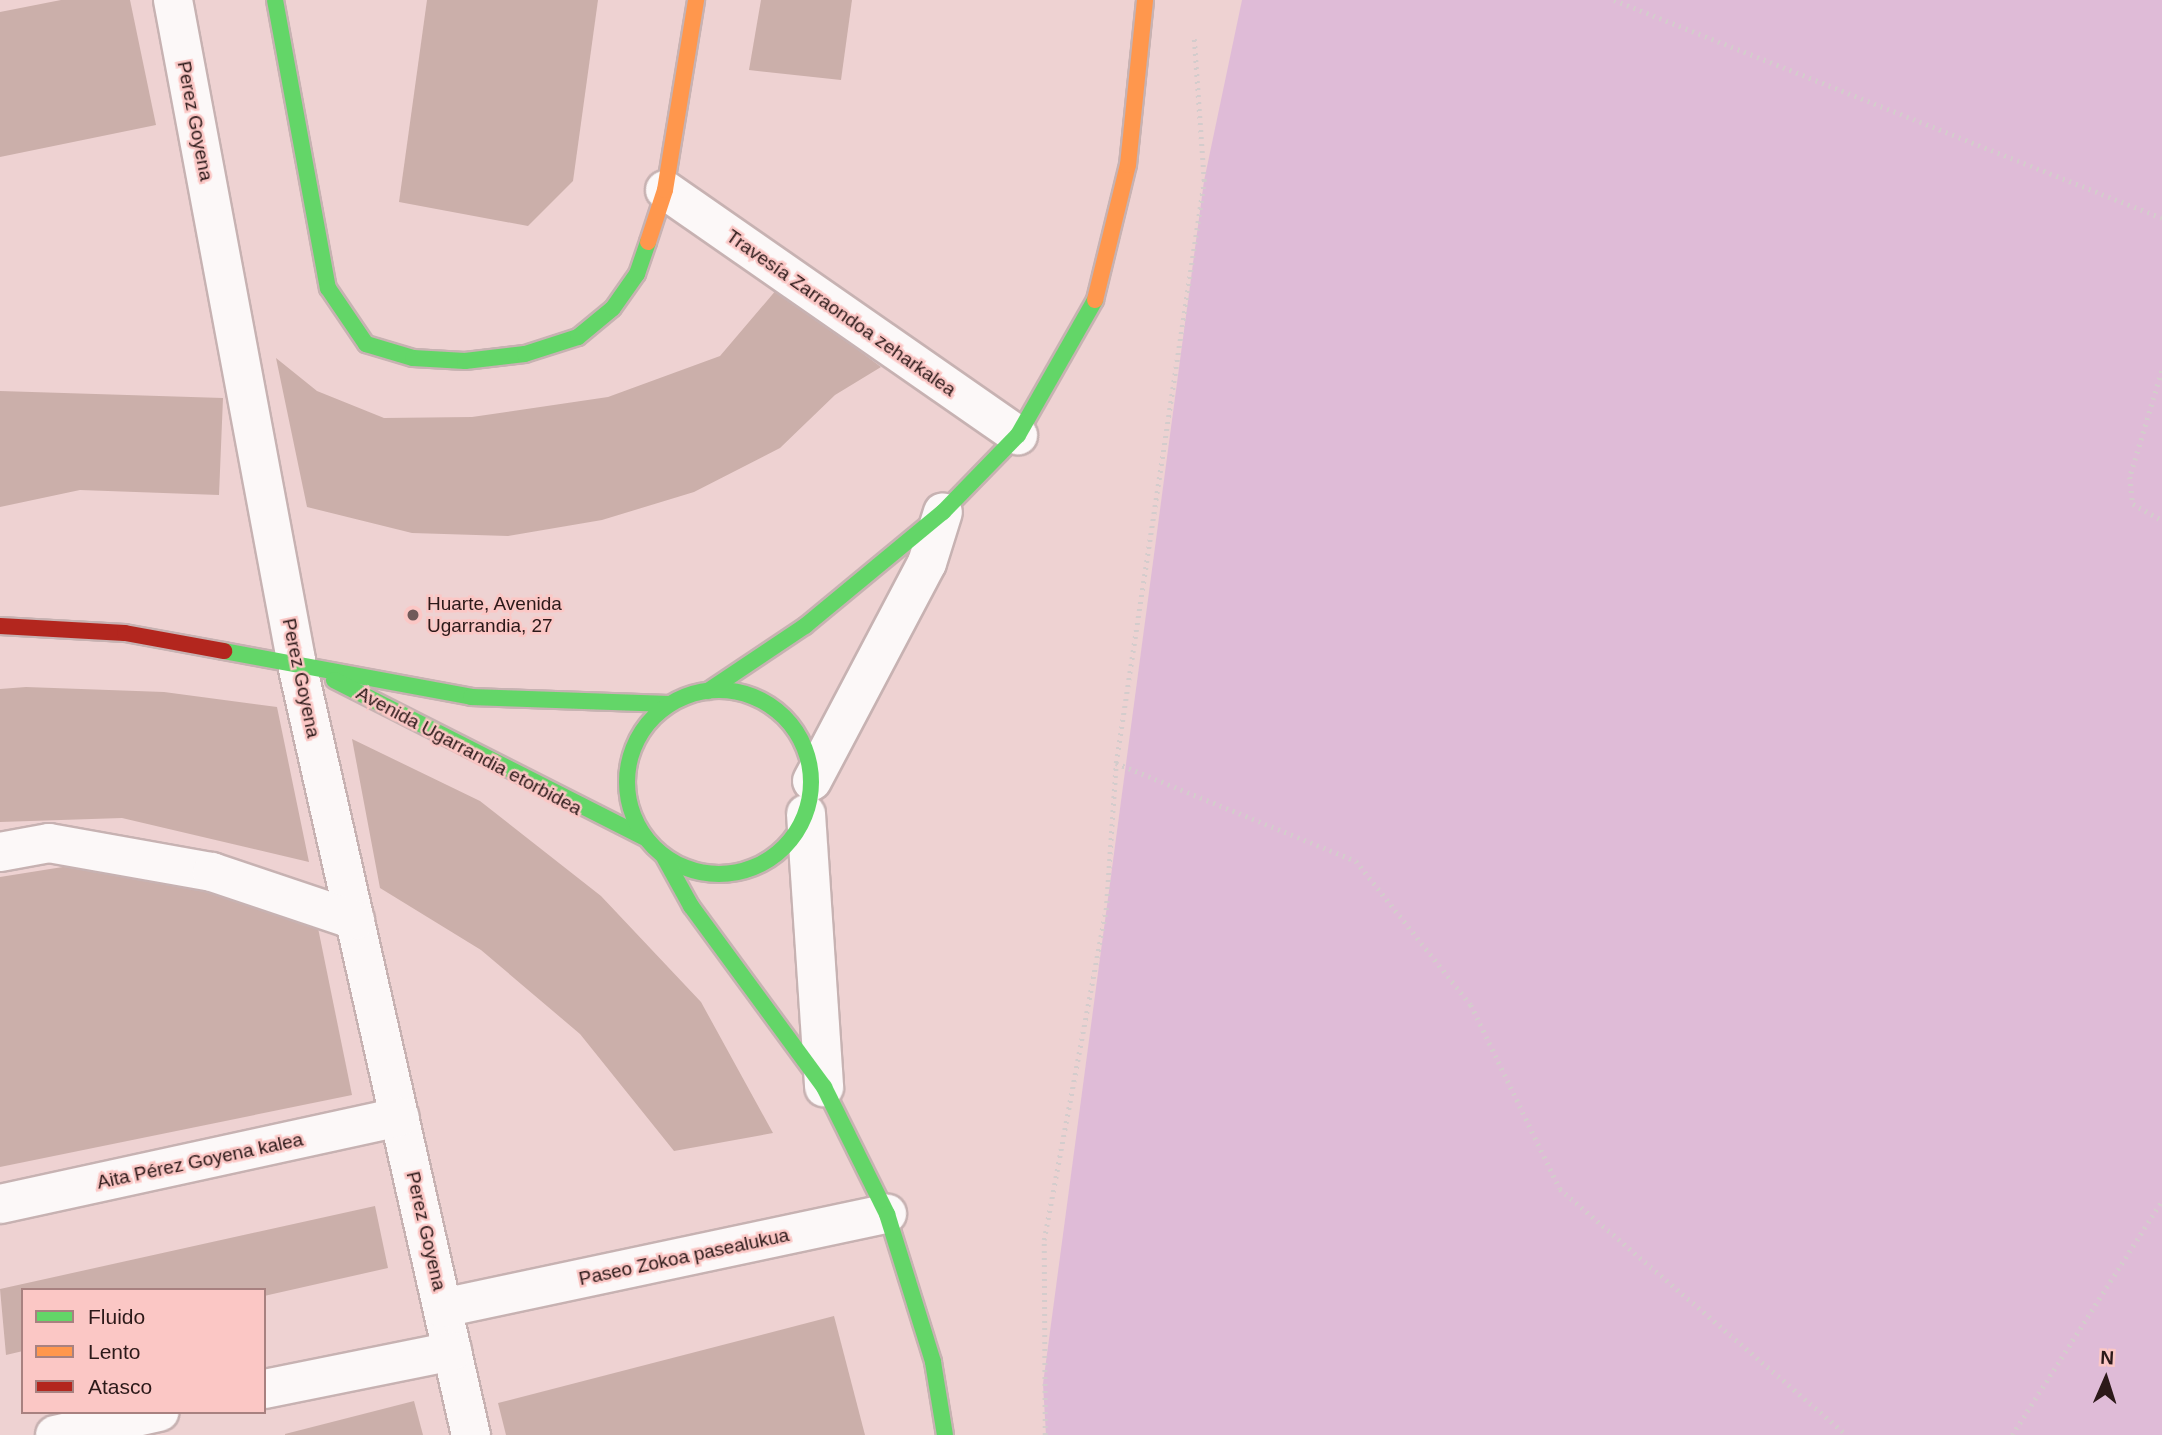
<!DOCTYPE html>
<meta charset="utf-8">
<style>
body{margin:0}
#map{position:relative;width:2162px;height:1435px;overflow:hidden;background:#eed2d2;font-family:Helvetica,sans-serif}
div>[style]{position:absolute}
.green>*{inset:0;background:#dfbbd7}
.building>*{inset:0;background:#cbafaa}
.path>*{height:4.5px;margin-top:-2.25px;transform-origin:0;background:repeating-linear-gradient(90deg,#d4cccc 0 2px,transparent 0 7px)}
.roads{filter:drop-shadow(2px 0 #c7b2b2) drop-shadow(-2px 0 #c7b2b2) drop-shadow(0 2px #c7b2b2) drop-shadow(0 -2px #c7b2b2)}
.street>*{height:38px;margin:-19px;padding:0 19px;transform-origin:19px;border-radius:19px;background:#fcf8f8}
.fast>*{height:16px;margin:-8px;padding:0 8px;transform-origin:8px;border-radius:8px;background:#63d668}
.fast>.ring{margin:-8px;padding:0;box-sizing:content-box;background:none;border:16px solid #63d668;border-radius:50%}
.slow>*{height:16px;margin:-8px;padding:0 8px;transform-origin:8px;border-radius:8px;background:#ff974d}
.jam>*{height:16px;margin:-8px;padding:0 8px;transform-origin:8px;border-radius:8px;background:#b3261e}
.dots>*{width:19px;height:19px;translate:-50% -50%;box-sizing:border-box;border:4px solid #fbc7c5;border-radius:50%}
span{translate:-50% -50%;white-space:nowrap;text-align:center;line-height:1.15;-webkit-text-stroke:5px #fbc7c5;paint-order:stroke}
.street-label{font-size:19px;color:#2c1919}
.poi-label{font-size:19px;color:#2c1919}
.left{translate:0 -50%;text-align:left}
.legend{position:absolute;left:21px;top:1288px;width:245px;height:126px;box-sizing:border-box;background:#fbc7c5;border:2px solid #a88180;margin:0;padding:9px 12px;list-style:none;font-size:21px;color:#2c1919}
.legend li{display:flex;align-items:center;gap:14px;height:35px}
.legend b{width:35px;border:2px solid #a88180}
.north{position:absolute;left:2071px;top:1344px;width:70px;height:70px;-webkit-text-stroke:5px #fbc7c5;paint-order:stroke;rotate:3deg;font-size:19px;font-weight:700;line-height:28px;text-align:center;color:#2c1919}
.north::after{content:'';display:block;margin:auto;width:24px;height:32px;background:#2c1919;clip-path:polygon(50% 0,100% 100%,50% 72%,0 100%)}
</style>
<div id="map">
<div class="green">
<div style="clip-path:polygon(1242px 0,2162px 0,2162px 1435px,1046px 1435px,1043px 1384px,1204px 181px)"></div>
</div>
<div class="building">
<div style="clip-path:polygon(61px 0,130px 0,156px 125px,0 157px,0 12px)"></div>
<div style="clip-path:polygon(427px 0,598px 0,573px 181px,528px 226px,399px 202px)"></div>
<div style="clip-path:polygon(761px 0,852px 0,841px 80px,749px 70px)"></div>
<div style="clip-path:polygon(777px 289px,881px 367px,835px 395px,780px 448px,694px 492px,602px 520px,508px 536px,412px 533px,307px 507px,276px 358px,317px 391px,384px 418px,472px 417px,608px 397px,720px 356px)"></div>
<div style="clip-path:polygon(0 391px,223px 398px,219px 495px,80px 490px,0 507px)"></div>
<div style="clip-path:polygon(26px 687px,164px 692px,277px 707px,309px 862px,122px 818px,0 822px,0 689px)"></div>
<div style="clip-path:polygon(352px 739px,480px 801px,601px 896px,701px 1002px,773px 1133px,674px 1151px,580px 1034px,481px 950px,380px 888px)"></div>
<div style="clip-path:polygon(94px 862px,220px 887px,317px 923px,352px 1095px,0 1167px,0 877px)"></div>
<div style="clip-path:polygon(375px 1206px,388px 1268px,264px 1296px,264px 1290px,23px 1290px,23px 1351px,6px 1355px,0 1289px)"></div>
<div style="clip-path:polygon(834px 1316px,865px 1435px,506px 1435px,498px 1403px)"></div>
<div style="clip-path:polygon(414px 1401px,423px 1435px,285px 1435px,285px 1434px)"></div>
</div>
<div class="path">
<div style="left:1614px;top:0;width:590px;rotate:21.69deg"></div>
<div style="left:2162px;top:371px;width:111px;rotate:106.8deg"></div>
<div style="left:2130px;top:477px;width:27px;rotate:84deg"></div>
<div style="left:2133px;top:504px;width:33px;rotate:29deg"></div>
<div style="left:1116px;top:763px;width:259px;rotate:22.2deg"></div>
<div style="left:1356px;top:861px;width:184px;rotate:51.4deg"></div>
<div style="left:1471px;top:1005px;width:204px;rotate:64.2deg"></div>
<div style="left:1560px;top:1189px;width:378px;rotate:40.6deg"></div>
<div style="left:1045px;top:1435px;width:195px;rotate:-90.3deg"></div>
<div style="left:1044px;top:1240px;width:336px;rotate:-79.4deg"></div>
<div style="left:1106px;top:910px;width:147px;rotate:-86.1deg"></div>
<div style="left:1116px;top:763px;width:589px;rotate:-81.4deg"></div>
<div style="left:1204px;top:181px;width:144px;rotate:-94deg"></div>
<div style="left:2012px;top:1435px;width:279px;rotate:-57.4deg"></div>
</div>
<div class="roads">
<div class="street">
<div style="left:173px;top:0;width:671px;rotate:79.44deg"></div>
<div style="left:296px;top:660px;width:795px;rotate:77.28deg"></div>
<div style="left:665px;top:190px;width:430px;rotate:34.8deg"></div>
<div style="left:812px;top:781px;width:246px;rotate:-62.2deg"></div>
<div style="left:927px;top:563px;width:53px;rotate:-72.6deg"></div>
<div style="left:806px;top:814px;width:274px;rotate:86.2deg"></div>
<div style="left:0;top:852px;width:50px;rotate:-10.4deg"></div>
<div style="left:49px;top:843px;width:166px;rotate:10.1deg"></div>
<div style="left:212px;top:872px;width:151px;rotate:18.6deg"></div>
<div style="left:0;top:1204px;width:409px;rotate:-12.3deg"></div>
<div style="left:443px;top:1308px;width:454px;rotate:-12deg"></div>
<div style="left:264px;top:1389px;width:192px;rotate:-11.4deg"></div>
<div style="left:55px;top:1435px;width:107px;rotate:-12.5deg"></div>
</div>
<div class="fast">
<div style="left:275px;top:0;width:293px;rotate:79.6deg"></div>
<div style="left:328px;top:288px;width:68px;rotate:55.8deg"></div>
<div style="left:366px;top:344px;width:49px;rotate:16.6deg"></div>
<div style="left:413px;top:358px;width:52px;rotate:3.3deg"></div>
<div style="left:465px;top:361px;width:60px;rotate:-6.7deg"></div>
<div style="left:525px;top:354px;width:56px;rotate:-17.8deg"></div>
<div style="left:578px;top:337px;width:45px;rotate:-39.6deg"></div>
<div style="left:613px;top:308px;width:42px;rotate:-54.8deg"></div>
<div style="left:637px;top:274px;width:34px;rotate:-71deg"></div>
<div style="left:224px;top:651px;width:251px;rotate:10.5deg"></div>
<div style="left:471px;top:697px;width:198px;rotate:2deg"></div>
<div style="left:334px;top:680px;width:347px;rotate:26.9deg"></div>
<div class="ring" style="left:627px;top:690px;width:168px;height:168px"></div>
<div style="left:708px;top:691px;width:117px;rotate:-33.8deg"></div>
<div style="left:805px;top:626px;width:179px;rotate:-39.6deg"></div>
<div style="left:943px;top:512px;width:107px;rotate:-45.8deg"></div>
<div style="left:1018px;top:435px;width:155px;rotate:-60.3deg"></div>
<div style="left:664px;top:857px;width:56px;rotate:61.1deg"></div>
<div style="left:691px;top:906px;width:225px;rotate:53.7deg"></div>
<div style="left:824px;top:1087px;width:142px;rotate:63.6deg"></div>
<div style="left:887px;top:1214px;width:155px;rotate:72.7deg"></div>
<div style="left:933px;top:1362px;width:74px;rotate:80.7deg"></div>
</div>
<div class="slow">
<div style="left:648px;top:242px;width:55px;rotate:-71.9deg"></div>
<div style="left:665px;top:190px;width:193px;rotate:-80.7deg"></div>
<div style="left:1095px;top:300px;width:139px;rotate:-76.3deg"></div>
<div style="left:1128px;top:165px;width:166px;rotate:-84.1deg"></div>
</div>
<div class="jam">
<div style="left:0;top:626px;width:125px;rotate:3.2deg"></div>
<div style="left:125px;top:633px;width:101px;rotate:10.3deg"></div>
</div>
</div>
<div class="dots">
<div style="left:413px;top:615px;background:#705a5a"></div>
</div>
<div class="street-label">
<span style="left:195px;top:121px;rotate:79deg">Perez Goyena</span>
<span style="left:841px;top:313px;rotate:35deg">Travesía Zarraondoa zeharkalea</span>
<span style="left:301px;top:678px;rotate:78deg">Perez Goyena</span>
<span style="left:469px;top:751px;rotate:28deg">Avenida Ugarrandia etorbidea</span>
<span style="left:200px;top:1161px;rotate:-12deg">Aita Pérez Goyena kalea</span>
<span style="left:426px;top:1231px;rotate:77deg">Perez Goyena</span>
<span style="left:684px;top:1257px;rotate:-12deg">Paseo Zokoa pasealukua</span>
</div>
<div class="poi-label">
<span class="left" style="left:427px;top:615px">Huarte, Avenida<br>Ugarrandia, 27</span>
</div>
<ul class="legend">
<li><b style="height:9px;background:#63d668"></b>Fluido</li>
<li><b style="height:9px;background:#ff974d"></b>Lento</li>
<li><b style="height:9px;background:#b3261e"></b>Atasco</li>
</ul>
<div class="north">N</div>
</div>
